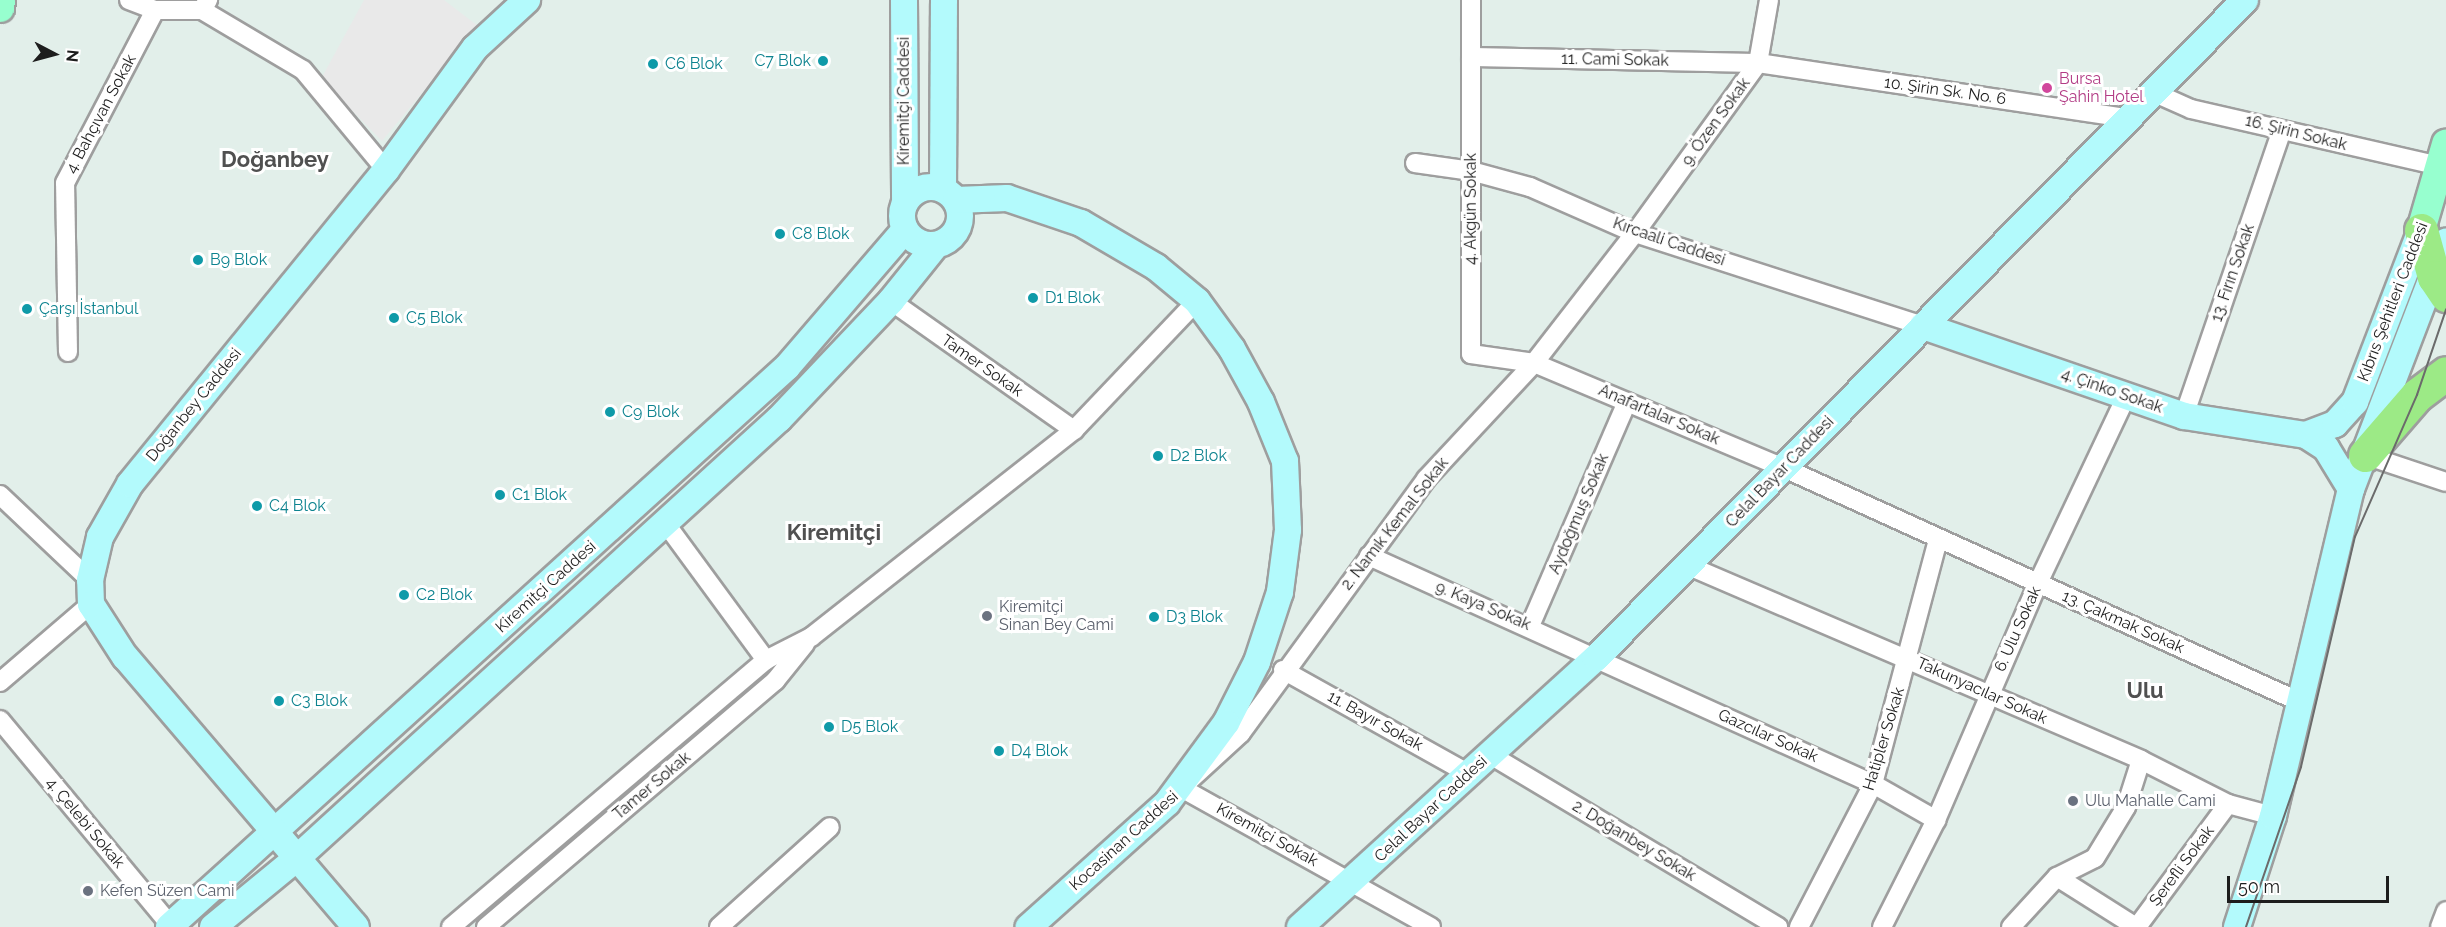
<!DOCTYPE html>
<meta charset="utf-8">
<style>
body{margin:0}
#map{position:relative;width:2446px;height:927px;overflow:hidden;background:#e2efea;font-family:Raleway,sans-serif}
div>[style]{position:absolute}
.parking>*{inset:0;background:#e9e9e9}
.roads{filter:drop-shadow(2px 0 #9e9e9e) drop-shadow(-2px 0 #9e9e9e) drop-shadow(0 2px #9e9e9e) drop-shadow(0 -2px #9e9e9e)}
.street>*{height:18px;margin:-9px;padding:0 9px;transform-origin:9px;border-radius:9px;background:#fff}
.secondary>*{height:26px;margin:-13px;padding:0 13px;transform-origin:13px;border-radius:13px;background:#b3fafc}
.secondary>.ring{margin:-13px;padding:0;box-sizing:content-box;background:none;border:26px solid #b3fafc;border-radius:50%}
.primary>*{height:28px;margin:-14px;padding:0 14px;transform-origin:14px;border-radius:14px;background:#97ffcf}
.highway>*{height:33px;margin:-16.5px;padding:0 16.5px;transform-origin:16.5px;border-radius:16.5px;background:#9cea86}
.tram>*{height:1.5px;margin:-0.75px;padding:0 0.75px;transform-origin:0.75px;border-radius:0.75px;background:#6b6b6b}
.dots>*{width:16px;height:16px;translate:-50% -50%;box-sizing:border-box;border:3px solid #fff;border-radius:50%}
span{translate:-50% -50%;white-space:nowrap;text-align:center;line-height:1.15;-webkit-text-stroke:6px #fff;paint-order:stroke}
.street-label{font-size:16px;color:#1d1d1d}
.culture-label{font-size:16px;color:#0d838f}
.right{translate:-100% -50%;text-align:right}
.left{translate:0 -50%;text-align:left}
.hotel-label{font-size:16px;color:#b23c85}
.worship-label{font-size:16px;color:#5b616d}
.district-label{font-size:22px;color:#505050;font-weight:700}
.north{position:absolute;left:24px;top:24px;width:60px;height:60px;-webkit-text-stroke:4px #fff;paint-order:stroke;rotate:96deg;font-size:16px;font-weight:700;line-height:24px;text-align:center;color:#1d1d1d}
.north::after{content:'';display:block;margin:auto;width:21px;height:27px;background:#1d1d1d;clip-path:polygon(50% 0,100% 100%,50% 72%,0 100%)}
.scale{position:absolute;left:2227px;top:876px;width:162px;height:27px;box-sizing:border-box;border:3px solid #1d1d1d;border-top:0;padding-left:8px;font-size:18px;line-height:21px;white-space:nowrap;color:#1d1d1d;-webkit-text-stroke:4px #fff;paint-order:stroke}
</style>
<div id="map">
<div class="parking">
<div style="clip-path:polygon(364px 0,444px 0,478px 26px,382px 141px,321px 79px)"></div>
</div>
<div class="roads">
<div class="street">
<div style="left:129px;top:0;width:28px;rotate:21deg"></div>
<div style="left:1471px;top:0;width:354px;rotate:90deg"></div>
<div style="left:1471px;top:354px;width:64px;rotate:8.1deg"></div>
<div style="left:1534px;top:363px;width:271px;rotate:22.8deg"></div>
<div style="left:1784px;top:468px;width:564px;rotate:24.39deg"></div>
<div style="left:202px;top:10px;width:117px;rotate:30.7deg"></div>
<div style="left:303px;top:70px;width:130px;rotate:50.3deg"></div>
<div style="left:1471px;top:57px;width:287px;rotate:1.2deg"></div>
<div style="left:1758px;top:63px;width:378px;rotate:8.5deg"></div>
<div style="left:2155px;top:93px;width:39px;rotate:24deg"></div>
<div style="left:2191px;top:109px;width:254px;rotate:12.9deg"></div>
<div style="left:1415px;top:163px;width:57px;rotate:8.1deg"></div>
<div style="left:1471px;top:171px;width:61px;rotate:15.2deg"></div>
<div style="left:1530px;top:187px;width:115px;rotate:23.7deg"></div>
<div style="left:1635px;top:233px;width:303px;rotate:17.9deg"></div>
<div style="left:891px;top:301px;width:224px;rotate:35.2deg"></div>
<div style="left:68px;top:352px;width:169px;rotate:-91deg"></div>
<div style="left:65px;top:183px;width:195px;rotate:-62.5deg"></div>
<div style="left:155px;top:10px;width:47px"></div>
<div style="left:202px;top:10px;width:12px;rotate:-59deg"></div>
<div style="left:2184px;top:416px;width:302px;rotate:-71.1deg"></div>
<div style="left:2365px;top:455px;width:85px;rotate:18.4deg"></div>
<div style="left:0;top:495px;width:124px;rotate:43.4deg"></div>
<div style="left:666px;top:524px;width:169px;rotate:53.7deg"></div>
<div style="left:1369px;top:556px;width:553px;rotate:24.34deg"></div>
<div style="left:1873px;top:784px;width:73px;rotate:29.7deg"></div>
<div style="left:1689px;top:566px;width:492px;rotate:23.2deg"></div>
<div style="left:2141px;top:760px;width:97px;rotate:26.8deg"></div>
<div style="left:2228px;top:804px;width:47px;rotate:14.9deg"></div>
<div style="left:1530px;top:626px;width:244px;rotate:-66.6deg"></div>
<div style="left:1283px;top:670px;width:211px;rotate:29.2deg"></div>
<div style="left:0;top:682px;width:120px;rotate:-40.6deg"></div>
<div style="left:0;top:720px;width:268px;rotate:50.3deg"></div>
<div style="left:1489px;top:754px;width:337px;rotate:30.9deg"></div>
<div style="left:2057px;top:877px;width:93px;rotate:32.3deg"></div>
<div style="left:451px;top:927px;width:413px;rotate:-40.3deg"></div>
<div style="left:766px;top:660px;width:51px;rotate:-27.1deg"></div>
<div style="left:811px;top:637px;width:335px;rotate:-38.2deg"></div>
<div style="left:1074px;top:430px;width:178px;rotate:-46.4deg"></div>
<div style="left:486px;top:927px;width:380px;rotate:-40.4deg"></div>
<div style="left:775px;top:681px;width:48px;rotate:-51deg"></div>
<div style="left:719px;top:927px;width:149px;rotate:-42deg"></div>
<div style="left:1431px;top:927px;width:286px;rotate:-150.9deg"></div>
<div style="left:1181px;top:788px;width:81px;rotate:-42.5deg"></div>
<div style="left:1241px;top:733px;width:314px;rotate:-53.9deg"></div>
<div style="left:1426px;top:479px;width:158px;rotate:-47deg"></div>
<div style="left:1534px;top:363px;width:165px;rotate:-52.2deg"></div>
<div style="left:1635px;top:233px;width:210px;rotate:-54.1deg"></div>
<div style="left:1758px;top:63px;width:64px;rotate:-80.1deg"></div>
<div style="left:1799px;top:927px;width:161px;rotate:-62.6deg"></div>
<div style="left:1873px;top:784px;width:253px;rotate:-75.1deg"></div>
<div style="left:1882px;top:927px;width:120px;rotate:-63.2deg"></div>
<div style="left:1936px;top:820px;width:258px;rotate:-66.7deg"></div>
<div style="left:2038px;top:583px;width:206px;rotate:-64.7deg"></div>
<div style="left:2011px;top:927px;width:68px;rotate:-47.4deg"></div>
<div style="left:2057px;top:877px;width:42px;rotate:-26.6deg"></div>
<div style="left:2095px;top:858px;width:60px;rotate:-58.7deg"></div>
<div style="left:2126px;top:807px;width:49px;rotate:-72.3deg"></div>
<div style="left:2137px;top:927px;width:153px;rotate:-53.5deg"></div>
<div style="left:2440px;top:927px;width:17px;rotate:-69deg"></div>
</div>
<div class="secondary">
<div style="left:904px;top:0;width:202px;rotate:89.7deg"></div>
<div class="ring" style="left:902px;top:187px;width:32px;height:32px"></div>
<div style="left:943px;top:189px;width:189px;rotate:-89.7deg"></div>
<div style="left:956px;top:200px;width:51px;rotate:-2.2deg"></div>
<div style="left:1007px;top:198px;width:78px;rotate:18.7deg"></div>
<div style="left:1081px;top:223px;width:87px;rotate:30.4deg"></div>
<div style="left:1156px;top:267px;width:53px;rotate:39.7deg"></div>
<div style="left:1197px;top:301px;width:59px;rotate:53.9deg"></div>
<div style="left:1232px;top:349px;width:60px;rotate:61.3deg"></div>
<div style="left:1261px;top:402px;width:64px;rotate:67.9deg"></div>
<div style="left:1285px;top:461px;width:69px;rotate:87.5deg"></div>
<div style="left:1288px;top:530px;width:63px;rotate:97.4deg"></div>
<div style="left:1280px;top:592px;width:74px;rotate:108.2deg"></div>
<div style="left:1257px;top:662px;width:68px;rotate:116.9deg"></div>
<div style="left:1226px;top:723px;width:99px;rotate:126.4deg"></div>
<div style="left:1167px;top:803px;width:186px;rotate:138.1deg"></div>
<div style="left:1923px;top:326px;width:276px;rotate:19deg"></div>
<div style="left:2184px;top:416px;width:123px;rotate:8.9deg"></div>
<div style="left:2306px;top:435px;width:24px;rotate:33deg"></div>
<div style="left:2326px;top:448px;width:48px;rotate:58.6deg"></div>
<div style="left:2306px;top:435px;width:31px;rotate:-21deg"></div>
<div style="left:2335px;top:424px;width:30px;rotate:-48deg"></div>
<div style="left:2355px;top:402px;width:184px;rotate:-69deg"></div>
<div style="left:169px;top:927px;width:834px;rotate:-42.18deg"></div>
<div style="left:787px;top:367px;width:181px;rotate:-49.3deg"></div>
<div style="left:213px;top:927px;width:109px;rotate:-39.4deg"></div>
<div style="left:297px;top:858px;width:652px;rotate:-42.33deg"></div>
<div style="left:779px;top:419px;width:163px;rotate:-46.5deg"></div>
<div style="left:891px;top:301px;width:72px;rotate:-51.2deg"></div>
<div style="left:356px;top:927px;width:355px;rotate:-130.5deg"></div>
<div style="left:125px;top:657px;width:63px;rotate:-122.7deg"></div>
<div style="left:91px;top:604px;width:24px;rotate:-92deg"></div>
<div style="left:90px;top:580px;width:44px;rotate:-76.9deg"></div>
<div style="left:100px;top:537px;width:61px;rotate:-60.5deg"></div>
<div style="left:130px;top:484px;width:405px;rotate:-50.8deg"></div>
<div style="left:386px;top:170px;width:151px;rotate:-53.9deg"></div>
<div style="left:475px;top:48px;width:71px;rotate:-42.7deg"></div>
<div style="left:1300px;top:927px;width:400px;rotate:-42.3deg"></div>
<div style="left:1596px;top:658px;width:924px;rotate:-45.39deg"></div>
<div style="left:2237px;top:927px;width:117px;rotate:-72deg"></div>
<div style="left:2273px;top:816px;width:336px;rotate:-76.6deg"></div>
<div style="left:2351px;top:489px;width:265px;rotate:-69deg"></div>
</div>
<div class="primary">
<div style="left:0;top:8px;width:8px;rotate:-83deg"></div>
<div style="left:2421px;top:230px;width:90px;rotate:-73.8deg"></div>
</div>
<div class="highway">
<div style="left:2421px;top:230px;width:49px;rotate:74.5deg"></div>
<div style="left:2434px;top:277px;width:22px;rotate:56deg"></div>
<div style="left:2365px;top:455px;width:79px;rotate:-49.1deg"></div>
<div style="left:2417px;top:395px;width:36px;rotate:-37deg"></div>
</div>
</div>
<div class="tram">
<div style="left:2246px;top:927px;width:169px;rotate:-71deg"></div>
<div style="left:2301px;top:767px;width:236px;rotate:-76.8deg"></div>
<div style="left:2355px;top:537px;width:155px;rotate:-66.4deg"></div>
<div style="left:2417px;top:395px;width:90px;rotate:-71.2deg"></div>
</div>
<div class="dots">
<div style="left:823px;top:61px;background:#0f9aa8"></div>
<div style="left:653px;top:64px;background:#0f9aa8"></div>
<div style="left:2047px;top:88px;background:#d1479c"></div>
<div style="left:780px;top:234px;background:#0f9aa8"></div>
<div style="left:198px;top:260px;background:#0f9aa8"></div>
<div style="left:1033px;top:298px;background:#0f9aa8"></div>
<div style="left:27px;top:309px;background:#0f9aa8"></div>
<div style="left:394px;top:318px;background:#0f9aa8"></div>
<div style="left:610px;top:412px;background:#0f9aa8"></div>
<div style="left:1158px;top:456px;background:#0f9aa8"></div>
<div style="left:500px;top:495px;background:#0f9aa8"></div>
<div style="left:257px;top:506px;background:#0f9aa8"></div>
<div style="left:404px;top:595px;background:#0f9aa8"></div>
<div style="left:987px;top:616px;background:#6b7280"></div>
<div style="left:1154px;top:617px;background:#0f9aa8"></div>
<div style="left:279px;top:701px;background:#0f9aa8"></div>
<div style="left:829px;top:727px;background:#0f9aa8"></div>
<div style="left:999px;top:751px;background:#0f9aa8"></div>
<div style="left:2073px;top:801px;background:#6b7280"></div>
<div style="left:88px;top:891px;background:#6b7280"></div>
</div>
<div class="street-label">
<span style="left:1615px;top:60px;rotate:1deg">11. Cami Sokak</span>
<span style="left:1945px;top:91px;rotate:8deg">10. Şirin Sk. No. 6</span>
<span style="left:904px;top:101px;rotate:-90deg">Kiremitçi Caddesi</span>
<span style="left:101px;top:114px;rotate:-62deg">4. Bahçıvan Sokak</span>
<span style="left:1716px;top:122px;rotate:-54deg">9. Özen Sokak</span>
<span style="left:2296px;top:133px;rotate:14deg">16. Şirin Sokak</span>
<span style="left:1471px;top:209px;rotate:-90deg">4. Akgün Sokak</span>
<span style="left:1669px;top:242px;rotate:19deg">Kırcaali Caddesi</span>
<span style="left:2233px;top:273px;rotate:-71deg">13. Fırın Sokak</span>
<span style="left:2393px;top:302px;rotate:-69deg">Kıbrıs Şehitleri Caddesi</span>
<span style="left:982px;top:366px;rotate:35deg">Tamer Sokak</span>
<span style="left:2112px;top:391px;rotate:19deg">4. Çinko Sokak</span>
<span style="left:194px;top:405px;rotate:-51deg">Doğanbey Caddesi</span>
<span style="left:1659px;top:415px;rotate:23deg">Anafartalar Sokak</span>
<span style="left:1780px;top:472px;rotate:-46deg">Celal Bayar Caddesi</span>
<span style="left:1579px;top:514px;rotate:-67deg">Aydoğmuş Sokak</span>
<span style="left:1395px;top:524px;rotate:-52deg">2. Namık Kemal Sokak</span>
<span style="left:546px;top:587px;rotate:-42deg">Kiremitçi Caddesi</span>
<span style="left:1483px;top:606px;rotate:23deg">9. Kaya Sokak</span>
<span style="left:2123px;top:622px;rotate:24deg">13. Çakmak Sokak</span>
<span style="left:2018px;top:629px;rotate:-66deg">6. Ulu Sokak</span>
<span style="left:1982px;top:691px;rotate:24deg">Takunyacılar Sokak</span>
<span style="left:1375px;top:721px;rotate:29deg">11. Bayır Sokak</span>
<span style="left:1768px;top:736px;rotate:24deg">Gazcılar Sokak</span>
<span style="left:1884px;top:739px;rotate:-73deg">Hatipler Sokak</span>
<span style="left:652px;top:786px;rotate:-40deg">Tamer Sokak</span>
<span style="left:1431px;top:809px;rotate:-43deg">Celal Bayar Caddesi</span>
<span style="left:85px;top:823px;rotate:50deg">4. Çelebi Sokak</span>
<span style="left:1267px;top:835px;rotate:29deg">Kiremitçi Sokak</span>
<span style="left:1124px;top:841px;rotate:-42deg">Kocasinan Caddesi</span>
<span style="left:1634px;top:841px;rotate:31deg">2. Doğanbey Sokak</span>
<span style="left:2182px;top:866px;rotate:-53deg">Şerefli Sokak</span>
</div>
<div class="culture-label">
<span class="right" style="left:811px;top:61px">C7 Blok</span>
<span class="left" style="left:665px;top:64px">C6 Blok</span>
<span class="left" style="left:792px;top:234px">C8 Blok</span>
<span class="left" style="left:210px;top:260px">B9 Blok</span>
<span class="left" style="left:1045px;top:298px">D1 Blok</span>
<span class="left" style="left:39px;top:309px">Çarşı İstanbul</span>
<span class="left" style="left:406px;top:318px">C5 Blok</span>
<span class="left" style="left:622px;top:412px">C9 Blok</span>
<span class="left" style="left:1170px;top:456px">D2 Blok</span>
<span class="left" style="left:512px;top:495px">C1 Blok</span>
<span class="left" style="left:269px;top:506px">C4 Blok</span>
<span class="left" style="left:416px;top:595px">C2 Blok</span>
<span class="left" style="left:1166px;top:617px">D3 Blok</span>
<span class="left" style="left:291px;top:701px">C3 Blok</span>
<span class="left" style="left:841px;top:727px">D5 Blok</span>
<span class="left" style="left:1011px;top:751px">D4 Blok</span>
</div>
<div class="hotel-label">
<span class="left" style="left:2059px;top:88px">Bursa<br>Şahin Hotel</span>
</div>
<div class="worship-label">
<span class="left" style="left:999px;top:616px">Kiremitçi<br>Sinan Bey Cami</span>
<span class="left" style="left:2085px;top:801px">Ulu Mahalle Cami</span>
<span class="left" style="left:100px;top:891px">Kefen Süzen Cami</span>
</div>
<div class="district-label">
<span style="left:275px;top:160px">Doğanbey</span>
<span style="left:834px;top:533px">Kiremitçi</span>
<span style="left:2145px;top:691px">Ulu</span>
</div>
<div class="north">N</div>
<div class="scale">50 m</div>
</div>
